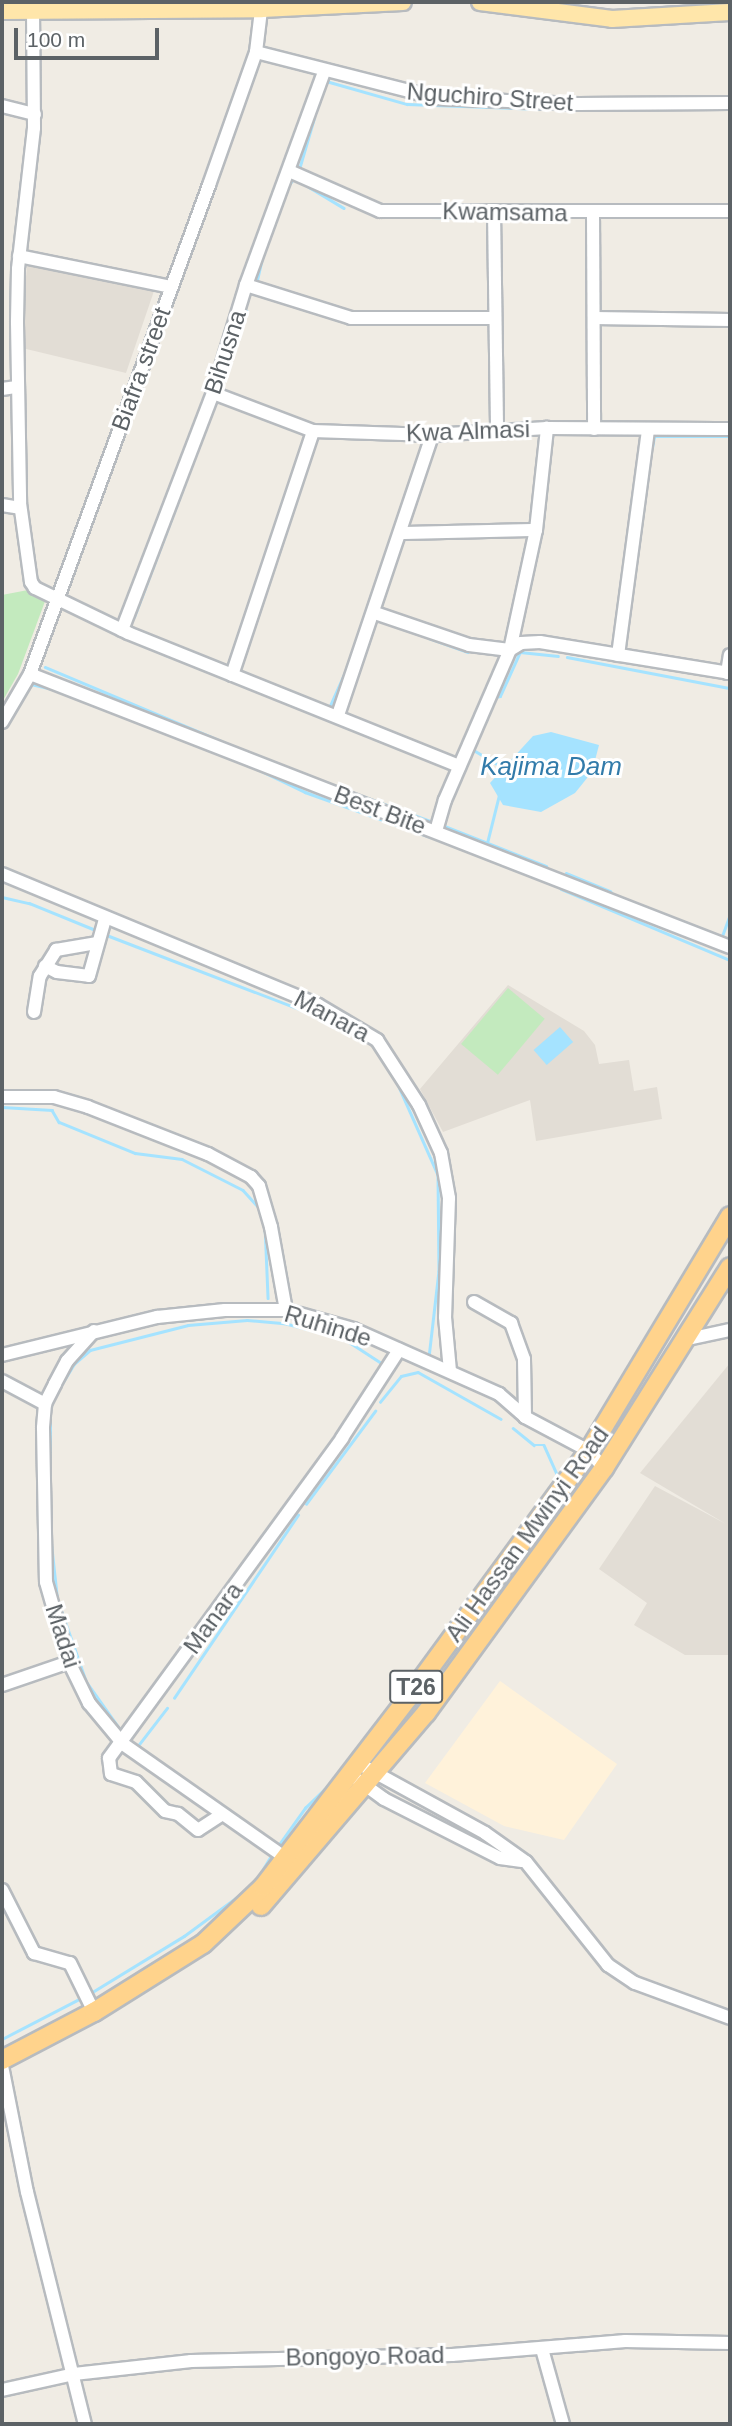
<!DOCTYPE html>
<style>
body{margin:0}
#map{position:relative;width:732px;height:2426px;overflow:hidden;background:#f0ece4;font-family:Arial,sans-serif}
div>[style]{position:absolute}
.commercial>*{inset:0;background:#fff2da}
.education>*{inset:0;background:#e2ddd5}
.green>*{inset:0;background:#c3eabe;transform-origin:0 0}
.water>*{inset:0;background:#a5e3ff;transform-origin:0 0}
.stream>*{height:2.5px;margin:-1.25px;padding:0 1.25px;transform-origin:1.25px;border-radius:1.25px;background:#a5e3ff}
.roads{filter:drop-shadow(2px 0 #b7bbbf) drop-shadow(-2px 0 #b7bbbf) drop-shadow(0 2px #b7bbbf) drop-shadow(0 -2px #b7bbbf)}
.minor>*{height:12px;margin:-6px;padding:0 6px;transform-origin:6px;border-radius:6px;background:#fff}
.major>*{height:16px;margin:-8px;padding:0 8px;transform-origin:8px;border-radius:8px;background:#ffe6aa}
.highway>*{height:18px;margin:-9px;padding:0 9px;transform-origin:9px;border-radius:9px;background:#ffd38c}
span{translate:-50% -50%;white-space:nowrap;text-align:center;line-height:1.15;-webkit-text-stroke:6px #fff;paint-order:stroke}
.shield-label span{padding:2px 5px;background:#fff;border:2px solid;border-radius:5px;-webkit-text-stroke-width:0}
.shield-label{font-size:23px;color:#5c6266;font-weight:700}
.street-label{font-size:24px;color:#5c6266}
.water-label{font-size:26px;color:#327baa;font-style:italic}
.frame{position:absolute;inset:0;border:4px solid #5c6266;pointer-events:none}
.scale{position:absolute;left:14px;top:28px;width:145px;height:32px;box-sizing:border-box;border:4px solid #5c6266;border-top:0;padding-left:9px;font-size:21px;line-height:24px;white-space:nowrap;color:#5c6266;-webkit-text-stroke:5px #fff;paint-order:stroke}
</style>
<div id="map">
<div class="commercial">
<div style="clip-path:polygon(500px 1681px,617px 1764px,564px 1840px,504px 1826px,425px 1783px)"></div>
</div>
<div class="education">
<div style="clip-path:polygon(28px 259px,154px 291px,126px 373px,18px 347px)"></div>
<div style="clip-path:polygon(508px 985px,584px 1031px,595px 1045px,599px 1064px,629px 1060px,634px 1091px,657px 1087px,662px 1119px,536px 1141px,530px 1100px,443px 1132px,420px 1089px)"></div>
<div style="clip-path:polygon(730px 1363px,730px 1655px,685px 1655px,634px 1625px,647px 1603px,599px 1569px,655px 1486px,726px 1524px,640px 1473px)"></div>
</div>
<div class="green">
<div style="clip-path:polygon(28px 590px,47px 596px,18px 674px,2px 702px,2px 595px)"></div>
<div style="left:508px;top:988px;width:48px;height:73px;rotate:40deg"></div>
</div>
<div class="water">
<div style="clip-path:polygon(551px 732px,599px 745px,592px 772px,575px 793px,541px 812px,503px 805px,490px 783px,533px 736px)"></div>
<div style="left:560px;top:1027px;width:20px;height:35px;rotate:49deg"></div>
</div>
<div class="stream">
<div style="left:326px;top:81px;width:84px;rotate:15.9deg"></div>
<div style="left:407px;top:104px;width:137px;rotate:2.1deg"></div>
<div style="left:624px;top:110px;width:70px"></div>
<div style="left:300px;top:166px;width:50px;rotate:-73.7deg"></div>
<div style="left:288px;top:186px;width:10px;rotate:-53deg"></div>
<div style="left:294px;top:178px;width:58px;rotate:31deg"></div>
<div style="left:430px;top:217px;width:55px;rotate:1deg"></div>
<div style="left:546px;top:217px;width:14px"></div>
<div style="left:257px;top:280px;width:23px;rotate:-77deg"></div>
<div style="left:236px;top:337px;width:28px;rotate:-69deg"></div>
<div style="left:652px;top:448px;width:11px;rotate:-80deg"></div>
<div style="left:654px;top:437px;width:76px"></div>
<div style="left:134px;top:617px;width:143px;rotate:-69.2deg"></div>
<div style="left:94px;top:623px;width:81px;rotate:24deg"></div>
<div style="left:429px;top:638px;width:41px;rotate:19.7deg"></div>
<div style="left:567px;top:657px;width:166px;rotate:10.8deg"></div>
<div style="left:45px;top:667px;width:235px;rotate:22.8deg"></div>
<div style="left:31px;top:684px;width:26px;rotate:13deg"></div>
<div style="left:495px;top:697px;width:5px;rotate:-11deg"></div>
<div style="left:500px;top:696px;width:48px;rotate:-65.6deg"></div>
<div style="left:520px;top:652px;width:38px;rotate:6deg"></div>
<div style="left:329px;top:708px;width:49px;rotate:-66deg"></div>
<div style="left:486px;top:721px;width:14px;rotate:-73deg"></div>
<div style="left:472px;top:749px;width:39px;rotate:31deg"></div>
<div style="left:251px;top:766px;width:60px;rotate:25.7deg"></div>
<div style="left:305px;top:792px;width:133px;rotate:19.8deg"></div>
<div style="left:327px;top:783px;width:116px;rotate:20.2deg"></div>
<div style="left:442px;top:825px;width:112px;rotate:21.5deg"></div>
<div style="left:487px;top:843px;width:49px;rotate:-76deg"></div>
<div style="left:566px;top:873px;width:48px;rotate:22.2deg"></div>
<div style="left:561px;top:889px;width:183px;rotate:22.8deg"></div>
<div style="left:2px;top:897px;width:28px;rotate:13deg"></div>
<div style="left:29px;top:903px;width:74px;rotate:22.1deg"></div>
<div style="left:104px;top:934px;width:252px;rotate:21deg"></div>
<div style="left:721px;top:939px;width:27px;rotate:-70deg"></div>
<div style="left:396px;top:1080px;width:104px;rotate:66.1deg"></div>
<div style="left:438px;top:1175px;width:96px;rotate:89.4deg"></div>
<div style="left:439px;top:1271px;width:88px;rotate:96.6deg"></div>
<div style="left:2px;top:1107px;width:50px;rotate:3.4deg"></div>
<div style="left:52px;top:1110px;width:14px;rotate:60deg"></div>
<div style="left:59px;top:1122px;width:82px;rotate:22.2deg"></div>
<div style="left:135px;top:1153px;width:47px;rotate:7.3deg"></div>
<div style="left:182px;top:1159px;width:68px;rotate:26.9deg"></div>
<div style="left:243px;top:1190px;width:25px;rotate:48deg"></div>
<div style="left:265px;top:1225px;width:73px;rotate:87.6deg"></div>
<div style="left:247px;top:1320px;width:37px;rotate:5deg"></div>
<div style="left:284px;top:1323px;width:61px;rotate:14.3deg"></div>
<div style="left:343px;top:1338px;width:55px;rotate:33.1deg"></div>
<div style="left:389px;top:1368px;width:93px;rotate:128deg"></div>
<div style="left:332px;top:1441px;width:361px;rotate:125deg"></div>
<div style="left:125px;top:1737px;width:67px;rotate:-125.3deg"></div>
<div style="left:86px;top:1682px;width:88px;rotate:-109.3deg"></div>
<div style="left:57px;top:1599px;width:64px;rotate:-96.2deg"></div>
<div style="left:50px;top:1535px;width:132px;rotate:-90deg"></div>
<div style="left:50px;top:1403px;width:46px;rotate:-58.4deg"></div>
<div style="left:74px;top:1364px;width:21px;rotate:-41deg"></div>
<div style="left:90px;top:1350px;width:101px;rotate:-14.3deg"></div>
<div style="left:188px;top:1325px;width:59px;rotate:-4.8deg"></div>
<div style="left:380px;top:1402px;width:33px;rotate:-51deg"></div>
<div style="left:401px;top:1376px;width:17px;rotate:-13deg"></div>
<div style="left:418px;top:1372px;width:95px;rotate:29.5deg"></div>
<div style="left:513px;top:1428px;width:27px;rotate:39deg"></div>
<div style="left:534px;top:1445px;width:10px"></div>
<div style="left:544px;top:1445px;width:36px;rotate:66deg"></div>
<div style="left:306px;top:1504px;width:116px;rotate:-53.4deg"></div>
<div style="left:174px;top:1698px;width:221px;rotate:-55.9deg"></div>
<div style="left:137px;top:1747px;width:49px;rotate:-52.4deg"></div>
<div style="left:278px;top:1846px;width:47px;rotate:-54.6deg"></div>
<div style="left:305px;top:1808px;width:37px;rotate:-44deg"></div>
<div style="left:254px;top:1884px;width:35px;rotate:-59deg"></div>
<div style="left:89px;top:1994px;width:111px;rotate:-31.4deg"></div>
<div style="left:184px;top:1936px;width:81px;rotate:-36.4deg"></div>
<div style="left:2px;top:2039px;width:91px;rotate:-27.4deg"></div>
</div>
<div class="roads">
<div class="minor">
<div style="left:33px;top:11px;width:117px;rotate:89.5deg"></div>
<div style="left:34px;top:128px;width:142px;rotate:96.5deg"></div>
<div style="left:18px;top:269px;width:54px;rotate:91.1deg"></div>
<div style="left:17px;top:323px;width:180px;rotate:89deg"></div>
<div style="left:20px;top:503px;width:80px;rotate:82.1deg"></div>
<div style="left:31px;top:582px;width:7px;rotate:56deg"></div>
<div style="left:35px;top:588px;width:103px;rotate:25.8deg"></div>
<div style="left:128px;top:633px;width:357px;rotate:21.9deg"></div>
<div style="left:256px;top:52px;width:187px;rotate:14.3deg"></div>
<div style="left:437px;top:98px;width:141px;rotate:2.4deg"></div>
<div style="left:578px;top:104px;width:152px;rotate:-0.4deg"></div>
<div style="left:2px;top:106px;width:34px;rotate:14deg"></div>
<div style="left:289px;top:171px;width:99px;rotate:23.7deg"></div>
<div style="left:380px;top:211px;width:350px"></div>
<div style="left:494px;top:211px;width:219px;rotate:89.2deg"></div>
<div style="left:593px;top:214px;width:215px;rotate:89.7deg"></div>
<div style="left:19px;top:256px;width:155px;rotate:11.5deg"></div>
<div style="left:246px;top:285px;width:110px;rotate:17.4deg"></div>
<div style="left:351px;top:318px;width:143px"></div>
<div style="left:594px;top:318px;width:136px;rotate:0.8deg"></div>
<div style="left:2px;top:389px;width:15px;rotate:-8deg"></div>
<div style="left:213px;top:393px;width:107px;rotate:20.8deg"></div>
<div style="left:313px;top:431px;width:119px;rotate:1.9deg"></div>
<div style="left:432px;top:435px;width:115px;rotate:-3.5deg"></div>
<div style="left:547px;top:428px;width:183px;rotate:0.3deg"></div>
<div style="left:2px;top:505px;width:18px;rotate:9deg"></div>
<div style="left:400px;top:533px;width:136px;rotate:-1.3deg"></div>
<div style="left:375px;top:613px;width:99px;rotate:18.8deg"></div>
<div style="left:469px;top:645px;width:41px;rotate:7deg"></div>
<div style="left:510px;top:650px;width:13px;rotate:-32deg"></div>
<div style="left:521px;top:643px;width:19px;rotate:-3deg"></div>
<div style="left:540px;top:642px;width:193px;rotate:9.3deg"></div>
<div style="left:122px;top:630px;width:254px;rotate:-69deg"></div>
<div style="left:213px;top:393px;width:113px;rotate:-73deg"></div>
<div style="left:246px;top:285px;width:227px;rotate:-69.9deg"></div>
<div style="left:618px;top:655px;width:226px;rotate:-82.4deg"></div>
<div style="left:727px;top:673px;width:18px;rotate:-81deg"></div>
<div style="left:30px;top:674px;width:751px;rotate:21.31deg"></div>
<div style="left:232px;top:675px;width:257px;rotate:-71.6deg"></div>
<div style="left:338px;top:715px;width:295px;rotate:-71.4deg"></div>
<div style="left:2px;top:722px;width:56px;rotate:-59.7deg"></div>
<div style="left:30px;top:674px;width:521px;rotate:-69.89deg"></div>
<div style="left:209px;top:185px;width:141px;rotate:-70.5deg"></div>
<div style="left:256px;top:52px;width:50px;rotate:-83.2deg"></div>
<div style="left:436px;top:831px;width:32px;rotate:-74deg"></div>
<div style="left:445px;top:800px;width:163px;rotate:-66.6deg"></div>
<div style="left:510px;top:650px;width:123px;rotate:-77.8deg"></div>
<div style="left:536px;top:530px;width:103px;rotate:-83.8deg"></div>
<div style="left:2px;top:874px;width:342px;rotate:22.5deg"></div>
<div style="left:318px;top:1005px;width:69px;rotate:30.7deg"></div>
<div style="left:377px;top:1040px;width:77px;rotate:57.1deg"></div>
<div style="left:419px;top:1105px;width:53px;rotate:65.4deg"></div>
<div style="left:441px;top:1153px;width:46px;rotate:79.9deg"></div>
<div style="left:449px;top:1198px;width:119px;rotate:91.9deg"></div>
<div style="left:445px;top:1317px;width:54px;rotate:84.7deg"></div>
<div style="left:45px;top:966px;width:13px;rotate:27deg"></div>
<div style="left:57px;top:972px;width:32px;rotate:7deg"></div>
<div style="left:89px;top:976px;width:59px;rotate:-74.3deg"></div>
<div style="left:34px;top:1012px;width:36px;rotate:-81deg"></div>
<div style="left:40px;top:976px;width:31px;rotate:-58deg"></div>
<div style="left:56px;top:950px;width:42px;rotate:-9.7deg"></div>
<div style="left:2px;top:1097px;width:52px"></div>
<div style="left:54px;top:1097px;width:35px;rotate:16deg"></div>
<div style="left:88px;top:1107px;width:129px;rotate:21.4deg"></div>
<div style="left:208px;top:1154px;width:49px;rotate:28.1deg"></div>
<div style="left:251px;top:1177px;width:12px;rotate:48deg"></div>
<div style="left:259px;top:1186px;width:43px;rotate:73.7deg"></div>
<div style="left:271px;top:1227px;width:84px;rotate:79.8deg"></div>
<div style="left:474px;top:1302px;width:43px;rotate:29.6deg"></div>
<div style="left:511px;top:1323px;width:38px;rotate:70deg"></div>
<div style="left:524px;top:1359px;width:58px;rotate:89deg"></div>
<div style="left:94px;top:1331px;width:40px;rotate:132deg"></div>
<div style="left:67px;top:1361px;width:26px;rotate:118deg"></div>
<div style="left:55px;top:1384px;width:22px;rotate:117deg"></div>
<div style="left:45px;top:1404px;width:24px;rotate:95deg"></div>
<div style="left:43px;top:1428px;width:154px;rotate:88.9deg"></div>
<div style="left:46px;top:1582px;width:83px;rotate:74deg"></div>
<div style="left:69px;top:1662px;width:46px;rotate:64deg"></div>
<div style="left:89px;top:1703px;width:53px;rotate:50.3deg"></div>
<div style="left:123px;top:1744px;width:199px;rotate:35deg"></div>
<div style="left:688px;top:1339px;width:43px;rotate:-12.1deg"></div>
<div style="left:2px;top:1355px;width:160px;rotate:-13.8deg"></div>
<div style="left:157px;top:1317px;width:68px;rotate:-5.9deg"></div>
<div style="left:225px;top:1310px;width:61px"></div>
<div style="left:286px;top:1310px;width:70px;rotate:15.8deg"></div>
<div style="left:353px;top:1329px;width:160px;rotate:24deg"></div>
<div style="left:499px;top:1394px;width:35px;rotate:41deg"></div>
<div style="left:525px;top:1417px;width:72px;rotate:28deg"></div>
<div style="left:589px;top:1451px;width:23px;rotate:49deg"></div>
<div style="left:2px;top:1381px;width:49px;rotate:28.1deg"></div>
<div style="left:2px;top:1685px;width:71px;rotate:-18.9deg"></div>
<div style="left:356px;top:1762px;width:147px;rotate:28.8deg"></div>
<div style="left:485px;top:1833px;width:50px;rotate:35.3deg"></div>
<div style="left:526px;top:1862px;width:132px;rotate:51.5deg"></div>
<div style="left:608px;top:1965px;width:32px;rotate:34deg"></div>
<div style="left:635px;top:1983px;width:101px;rotate:20.2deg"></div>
<div style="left:358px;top:1780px;width:32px;rotate:36deg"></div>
<div style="left:384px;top:1799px;width:130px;rotate:27deg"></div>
<div style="left:500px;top:1858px;width:22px;rotate:8deg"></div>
<div style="left:221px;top:1815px;width:27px;rotate:147deg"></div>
<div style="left:198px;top:1830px;width:26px;rotate:-141deg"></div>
<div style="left:178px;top:1814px;width:13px;rotate:-167deg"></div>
<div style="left:165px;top:1811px;width:41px;rotate:-135deg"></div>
<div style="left:136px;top:1782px;width:26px;rotate:-162deg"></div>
<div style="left:111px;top:1774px;width:16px;rotate:-97deg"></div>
<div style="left:109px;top:1758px;width:396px;rotate:-53.9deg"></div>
<div style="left:342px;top:1438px;width:105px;rotate:-57.1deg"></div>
<div style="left:2px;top:1890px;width:71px;rotate:63.1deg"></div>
<div style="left:34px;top:1953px;width:37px;rotate:16deg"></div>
<div style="left:70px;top:1963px;width:55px;rotate:63.9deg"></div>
<div style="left:2px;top:2066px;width:128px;rotate:78.8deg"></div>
<div style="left:27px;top:2192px;width:239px;rotate:76deg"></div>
<div style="left:542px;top:2349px;width:78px;rotate:74.4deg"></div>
<div style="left:2px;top:2390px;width:74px;rotate:-12.5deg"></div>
<div style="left:74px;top:2374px;width:118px;rotate:-6.3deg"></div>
<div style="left:191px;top:2361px;width:261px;rotate:-1.3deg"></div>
<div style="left:452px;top:2355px;width:174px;rotate:-4.6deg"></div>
<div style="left:625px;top:2341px;width:105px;rotate:1.1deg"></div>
</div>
<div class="major">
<div style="left:480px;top:2px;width:133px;rotate:7.3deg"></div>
<div style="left:612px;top:19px;width:118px;rotate:-3.4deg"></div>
<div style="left:2px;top:11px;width:260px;rotate:-0.4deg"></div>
<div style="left:262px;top:9px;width:141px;rotate:-2.8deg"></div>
</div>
<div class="highway">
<div style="left:261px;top:1906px;width:254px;rotate:-49.5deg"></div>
<div style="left:426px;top:1713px;width:303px;rotate:-54deg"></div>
<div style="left:604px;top:1468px;width:237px;rotate:-57.9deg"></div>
<div style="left:2px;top:2060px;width:104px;rotate:-27.6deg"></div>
<div style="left:94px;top:2012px;width:128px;rotate:-32deg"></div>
<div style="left:203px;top:1944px;width:83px;rotate:-43.5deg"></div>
<div style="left:263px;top:1887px;width:238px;rotate:-52.5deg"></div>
<div style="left:408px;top:1698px;width:306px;rotate:-53.8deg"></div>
<div style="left:589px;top:1451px;width:274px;rotate:-59deg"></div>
</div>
</div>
<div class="shield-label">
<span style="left:416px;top:1687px">T26</span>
</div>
<div class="street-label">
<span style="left:490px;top:97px;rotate:4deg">Nguchiro Street</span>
<span style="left:505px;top:212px;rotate:1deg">Kwamsama</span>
<span style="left:225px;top:352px;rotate:-72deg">Bihusna</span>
<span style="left:141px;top:369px;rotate:-70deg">Biafra street</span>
<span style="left:468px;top:431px;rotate:-2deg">Kwa Almasi</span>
<span style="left:380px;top:810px;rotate:21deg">Best Bite</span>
<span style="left:332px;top:1016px;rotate:28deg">Manara</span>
<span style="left:328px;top:1326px;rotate:17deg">Ruhinde</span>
<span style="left:527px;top:1534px;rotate:-54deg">Ali Hassan Mwinyi Road</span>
<span style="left:213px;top:1618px;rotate:-54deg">Manara</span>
<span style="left:63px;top:1636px;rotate:72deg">Madai</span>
<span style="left:365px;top:2356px;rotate:-1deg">Bongoyo Road</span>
</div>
<div class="water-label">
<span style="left:551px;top:767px">Kajima Dam</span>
</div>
<div class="frame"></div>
<div class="scale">100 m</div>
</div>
